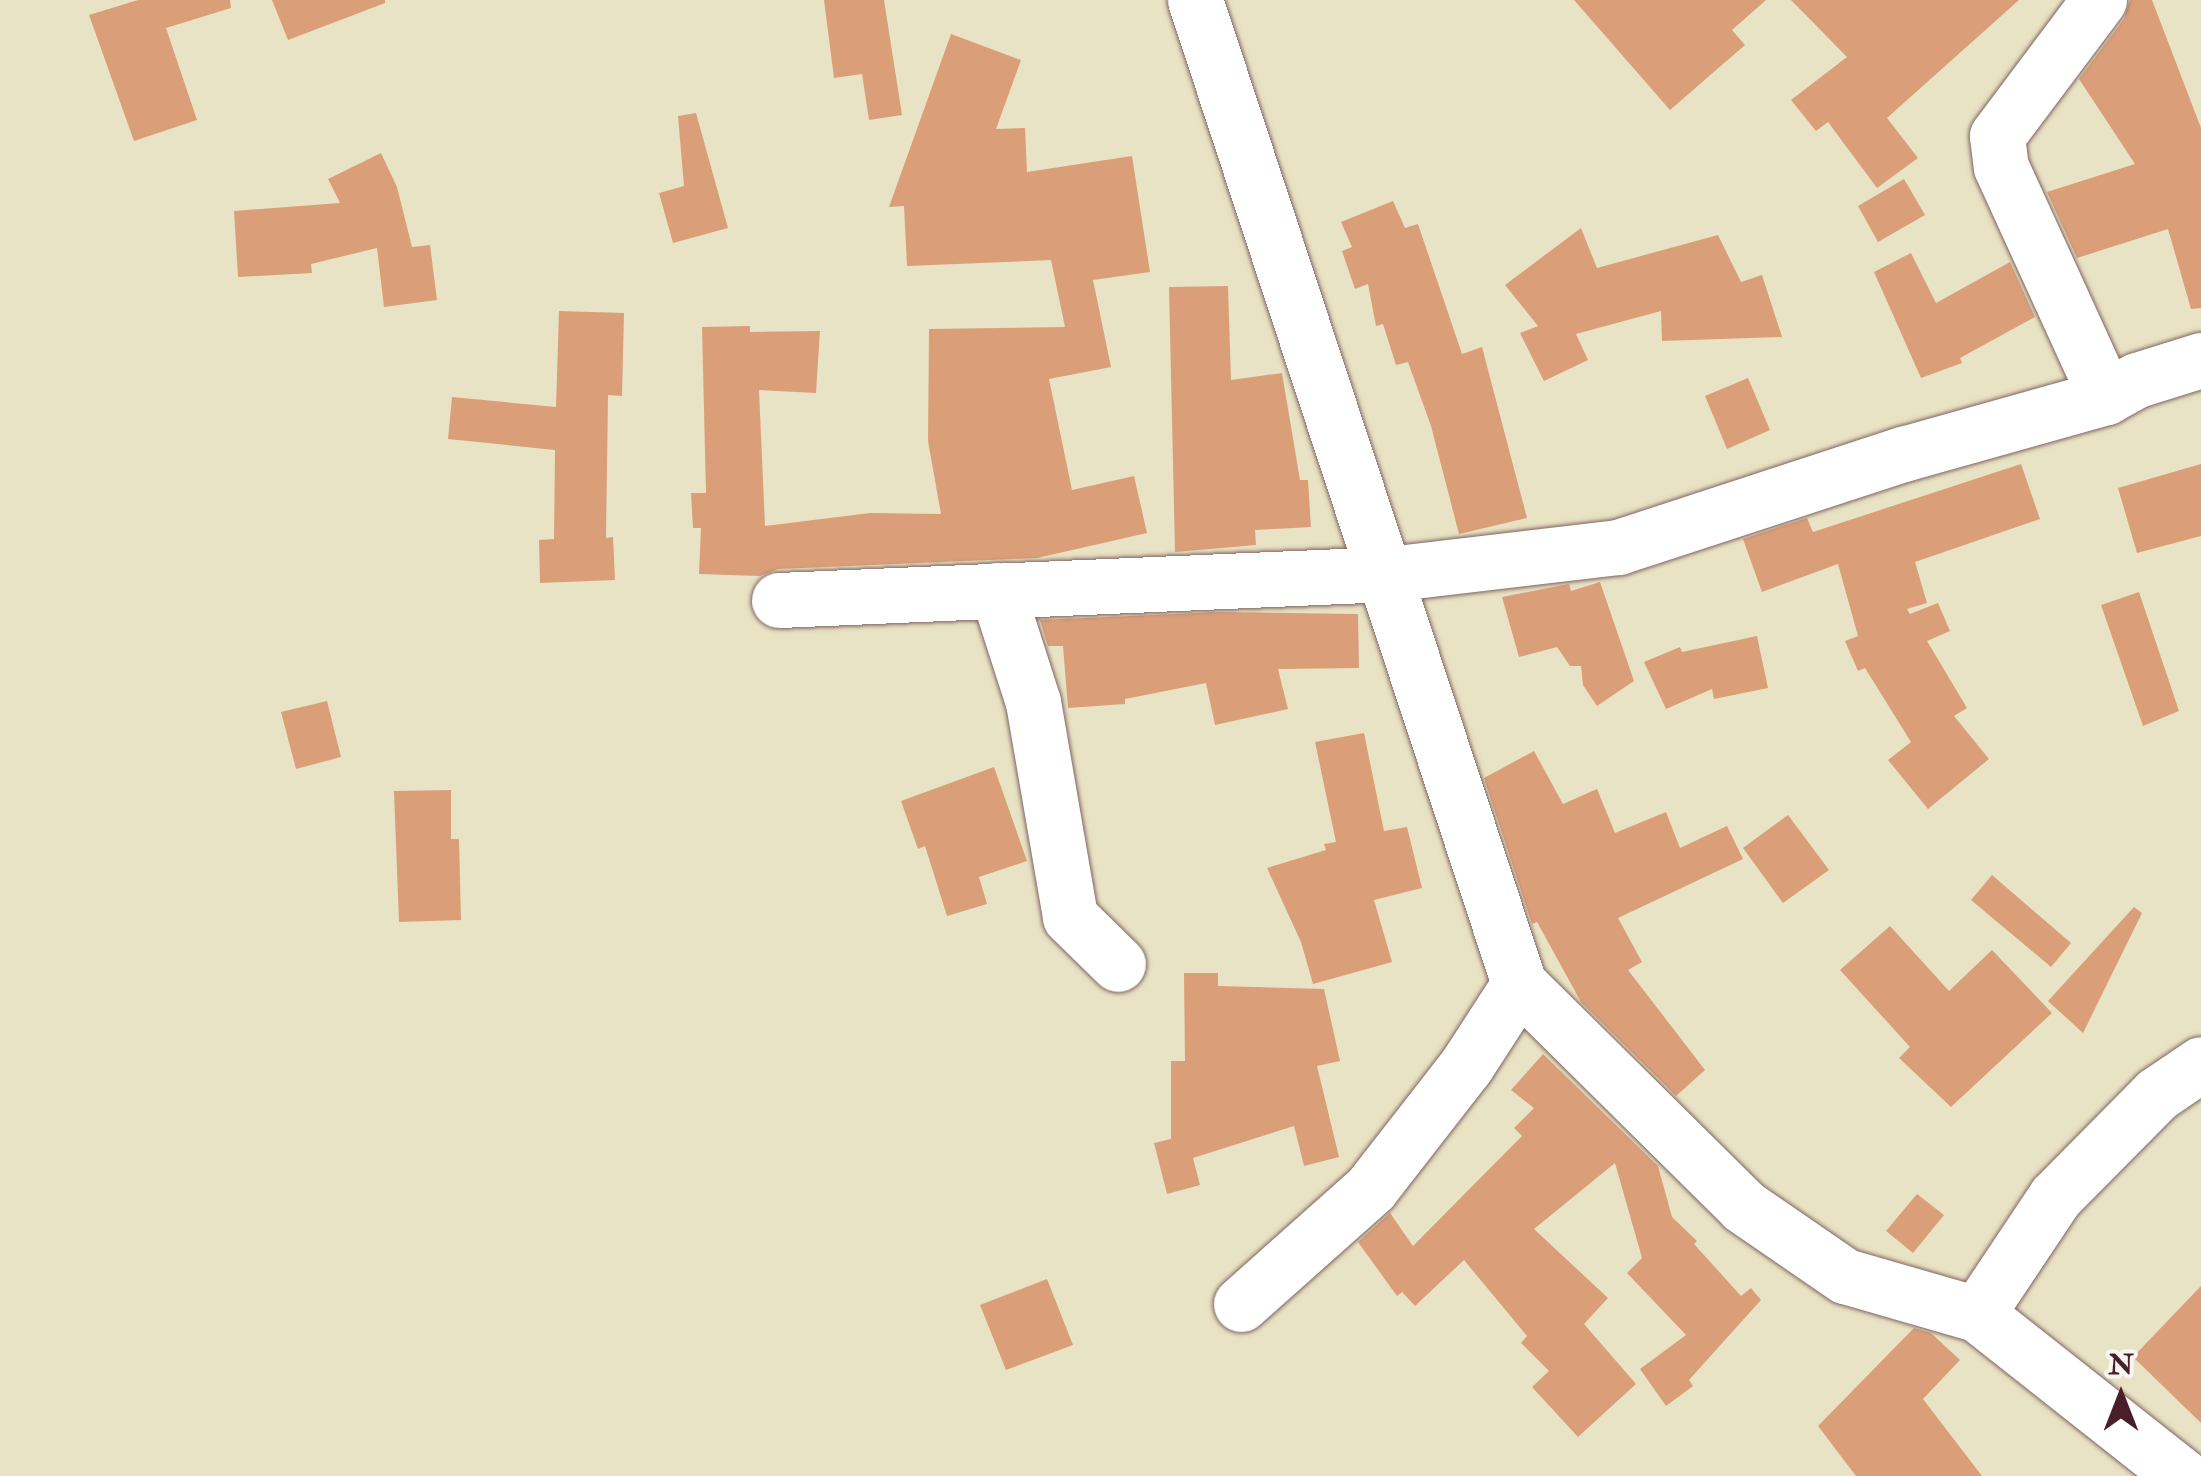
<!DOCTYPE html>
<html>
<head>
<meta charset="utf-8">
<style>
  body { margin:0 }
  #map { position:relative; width:2201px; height:1476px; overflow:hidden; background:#e8e3c4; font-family:"IM FELL Double Pica",serif }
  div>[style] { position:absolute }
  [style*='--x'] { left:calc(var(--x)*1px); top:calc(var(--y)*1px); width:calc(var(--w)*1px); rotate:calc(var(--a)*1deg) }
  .building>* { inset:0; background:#da9f79 }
  .roads { filter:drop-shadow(0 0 2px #816461) drop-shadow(0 0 2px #816461) }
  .minor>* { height:55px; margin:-27.5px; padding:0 27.5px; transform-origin:27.5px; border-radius:27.5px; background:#fff }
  span { translate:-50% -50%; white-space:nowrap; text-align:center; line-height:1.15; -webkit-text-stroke:8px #f6f6f2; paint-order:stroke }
  .north { position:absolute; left:2071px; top:1346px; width:100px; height:100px; -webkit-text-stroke:8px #f6f6f2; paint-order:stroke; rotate:0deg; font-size:28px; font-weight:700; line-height:40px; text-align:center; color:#4a1f2b }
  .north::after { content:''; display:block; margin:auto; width:35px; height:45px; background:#4a1f2b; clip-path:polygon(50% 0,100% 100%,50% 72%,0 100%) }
</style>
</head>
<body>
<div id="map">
  <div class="building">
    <div style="clip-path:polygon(138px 0,230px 0,231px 8px,166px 28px,197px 120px,134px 141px,89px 15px)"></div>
    <div style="clip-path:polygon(272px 0,385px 0,385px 3px,288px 40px)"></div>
    <div style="clip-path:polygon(824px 0,884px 0,902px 115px,869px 120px,862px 74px,834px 78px)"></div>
    <div style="clip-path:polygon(1574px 0,1766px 0,1732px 30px,1745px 45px,1670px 110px)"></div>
    <div style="clip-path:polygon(1791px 0,2019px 0,1887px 118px,1918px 158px,1877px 188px,1828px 122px,1816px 131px,1791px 100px,1847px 57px)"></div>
    <div style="clip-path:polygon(2130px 0,2152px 0,2201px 128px,2201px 308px,2191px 309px,2168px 229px,2077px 258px,2047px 192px,2135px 164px,2079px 79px,2124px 19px)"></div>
    <div style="clip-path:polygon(951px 34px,1021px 60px,996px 129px,1025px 128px,1027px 172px,1132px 156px,1150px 272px,1093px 280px,1111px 367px,1049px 379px,1072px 490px,1134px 476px,1147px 533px,1037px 558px,778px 569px,760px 576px,699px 574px,701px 528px,693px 528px,691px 493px,706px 493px,702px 327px,750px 326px,750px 332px,820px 331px,816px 393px,759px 390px,765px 526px,870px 513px,941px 514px,928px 441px,929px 329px,1065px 327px,1051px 260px,907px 266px,904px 206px,889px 207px)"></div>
    <div style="clip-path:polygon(696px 113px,728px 228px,673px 243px,659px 193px,684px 186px,678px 116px)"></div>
    <div style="clip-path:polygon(381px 153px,397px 187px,412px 247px,430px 245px,437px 300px,384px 307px,377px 248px,311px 264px,312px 273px,238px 277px,234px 211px,340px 203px,328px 179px)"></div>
    <div style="clip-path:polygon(1904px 179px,1925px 215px,1878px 242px,1858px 206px)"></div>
    <div style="clip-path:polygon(1393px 201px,1405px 228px,1418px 224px,1462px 354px,1482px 347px,1527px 518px,1459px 534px,1431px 426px,1408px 362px,1396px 365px,1383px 324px,1376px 326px,1368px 284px,1355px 289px,1342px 251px,1352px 247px,1341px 222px)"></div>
    <div style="clip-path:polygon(1581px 228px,1597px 268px,1718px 235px,1741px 282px,1762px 275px,1782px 337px,1662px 341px,1661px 311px,1576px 334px,1588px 360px,1544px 381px,1520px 333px,1538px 326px,1505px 285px)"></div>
    <div style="clip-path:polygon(1911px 253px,1936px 303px,2010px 262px,2035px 317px,1960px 358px,1962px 363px,1921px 378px,1874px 272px)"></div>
    <div style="clip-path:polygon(1228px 286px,1231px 380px,1282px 373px,1300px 480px,1308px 480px,1311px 527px,1255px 530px,1256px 545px,1175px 552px,1169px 287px)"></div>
    <div style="clip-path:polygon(559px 311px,624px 313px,622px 396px,608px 395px,606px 538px,613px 537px,615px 580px,540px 583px,539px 540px,554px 539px,555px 450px,448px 439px,452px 397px,556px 407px)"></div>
    <div style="clip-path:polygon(1748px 378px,1770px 430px,1727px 449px,1705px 396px)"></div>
    <div style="clip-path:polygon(2021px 464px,2040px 519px,1915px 562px,1927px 603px,1907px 609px,1910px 614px,1938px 603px,1950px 631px,1927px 641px,1967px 708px,1954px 716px,1989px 759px,1928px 809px,1888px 760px,1911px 742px,1865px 668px,1858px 671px,1845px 641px,1858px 636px,1838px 564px,1762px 592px,1743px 539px,1807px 518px,1813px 532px)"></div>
    <div style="clip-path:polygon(2201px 464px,2201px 536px,2137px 553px,2118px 488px)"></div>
    <div style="clip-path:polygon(1600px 582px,1634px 681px,1597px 706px,1583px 685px,1581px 666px,1570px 666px,1557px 647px,1519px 657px,1502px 597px,1569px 584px,1571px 591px)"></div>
    <div style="clip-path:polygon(2139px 592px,2179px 711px,2143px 726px,2101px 605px)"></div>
    <div style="clip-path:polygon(1220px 612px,1358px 614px,1359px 668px,1278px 669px,1288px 709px,1215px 725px,1206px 683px,1125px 699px,1125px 704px,1068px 708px,1063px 646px,1048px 646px,1040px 620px)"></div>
    <div style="clip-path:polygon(1757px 636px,1768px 688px,1714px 699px,1712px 689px,1666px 709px,1644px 662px,1680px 647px,1682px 652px)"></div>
    <div style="clip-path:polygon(327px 701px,341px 757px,296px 769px,281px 712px)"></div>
    <div style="clip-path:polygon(1364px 733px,1384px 831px,1407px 827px,1422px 888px,1374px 900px,1392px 962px,1313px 984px,1301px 942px,1267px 868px,1326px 850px,1324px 844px,1336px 842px,1315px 742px)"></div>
    <div style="clip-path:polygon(1534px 751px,1563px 804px,1597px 789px,1615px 833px,1666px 812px,1680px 848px,1727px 826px,1743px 859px,1618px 918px,1642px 962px,1628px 970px,1705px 1070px,1676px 1096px,1581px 1002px,1537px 922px,1532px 924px,1484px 778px)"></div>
    <div style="clip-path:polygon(994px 767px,1027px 861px,979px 877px,987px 904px,947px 916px,925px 846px,918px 849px,901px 801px)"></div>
    <div style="clip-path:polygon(451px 790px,451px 839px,459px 839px,461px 920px,399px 922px,394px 791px)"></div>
    <div style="clip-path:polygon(1788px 815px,1829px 870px,1783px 903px,1743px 848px)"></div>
    <div style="clip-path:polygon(1992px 875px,2071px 943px,2051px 967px,1971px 900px)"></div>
    <div style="clip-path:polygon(2134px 907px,2142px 913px,2083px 1033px,2048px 1001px)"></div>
    <div style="clip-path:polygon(1890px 926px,1949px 991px,1992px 950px,2052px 1013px,1951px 1107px,1899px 1058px,1910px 1047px,1840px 970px)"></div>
    <div style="clip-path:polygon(1184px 973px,1218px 973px,1218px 986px,1324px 989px,1340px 1061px,1317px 1066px,1339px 1157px,1304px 1166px,1294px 1126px,1193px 1158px,1200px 1185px,1167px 1194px,1154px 1143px,1171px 1139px,1171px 1061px,1185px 1061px)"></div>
    <div style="clip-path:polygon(1543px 1054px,1658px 1166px,1672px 1217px,1697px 1241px,1694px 1244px,1741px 1296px,1751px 1288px,1761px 1300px,1689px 1380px,1693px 1386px,1666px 1406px,1640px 1369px,1686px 1335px,1627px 1273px,1642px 1258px,1615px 1163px,1534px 1229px,1608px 1298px,1584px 1324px,1636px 1384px,1578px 1437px,1532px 1387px,1549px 1371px,1521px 1343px,1527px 1336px,1464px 1260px,1415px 1306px,1402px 1292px,1397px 1296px,1358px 1242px,1390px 1213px,1413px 1246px,1522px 1136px,1514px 1128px,1534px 1108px,1511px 1090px)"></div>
    <div style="clip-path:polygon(1917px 1194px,1944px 1215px,1913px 1253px,1886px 1231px)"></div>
    <div style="clip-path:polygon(1047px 1279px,1073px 1345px,1006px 1370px,980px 1305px)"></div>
    <div style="clip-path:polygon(2201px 1286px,2201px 1423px,2133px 1357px)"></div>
    <div style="clip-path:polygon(1914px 1328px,1931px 1333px,1960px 1360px,1923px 1399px,1982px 1476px,1856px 1476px,1818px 1426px)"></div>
  </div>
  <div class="roads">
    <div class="minor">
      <div style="--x:1195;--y:0;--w:1036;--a:71.77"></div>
      <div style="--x:1519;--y:984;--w:315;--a:44.7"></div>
      <div style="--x:1743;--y:1206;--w:124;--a:34.5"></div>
      <div style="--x:1845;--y:1276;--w:137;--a:16.1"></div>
      <div style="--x:1977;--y:1314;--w:261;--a:38.3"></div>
      <div style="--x:2099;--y:0;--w:170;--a:126.9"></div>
      <div style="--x:1997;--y:136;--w:31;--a:83"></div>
      <div style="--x:2001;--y:167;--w:253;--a:65.5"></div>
      <div style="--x:997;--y:590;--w:118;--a:72.2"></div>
      <div style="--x:1033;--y:702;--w:218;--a:80.2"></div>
      <div style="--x:1070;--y:917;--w:67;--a:44.4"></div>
      <div style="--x:779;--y:600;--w:610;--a:-2.44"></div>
      <div style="--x:1388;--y:574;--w:232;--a:-6.7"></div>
      <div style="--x:1618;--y:547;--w:300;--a:-18.1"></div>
      <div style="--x:1903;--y:454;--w:211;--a:-15.7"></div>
      <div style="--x:2106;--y:397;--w:35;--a:-29"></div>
      <div style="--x:2137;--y:380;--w:67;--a:-17.4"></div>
      <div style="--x:1241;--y:1304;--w:174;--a:-41.7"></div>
      <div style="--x:1371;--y:1188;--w:155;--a:-52.1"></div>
      <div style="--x:1466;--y:1066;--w:98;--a:-57.1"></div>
      <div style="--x:1977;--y:1314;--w:141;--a:-56.3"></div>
      <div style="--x:2055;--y:1197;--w:145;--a:-45.3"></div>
      <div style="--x:2157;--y:1094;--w:53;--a:-34.3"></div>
    </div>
  </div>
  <div class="north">N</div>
</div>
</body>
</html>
